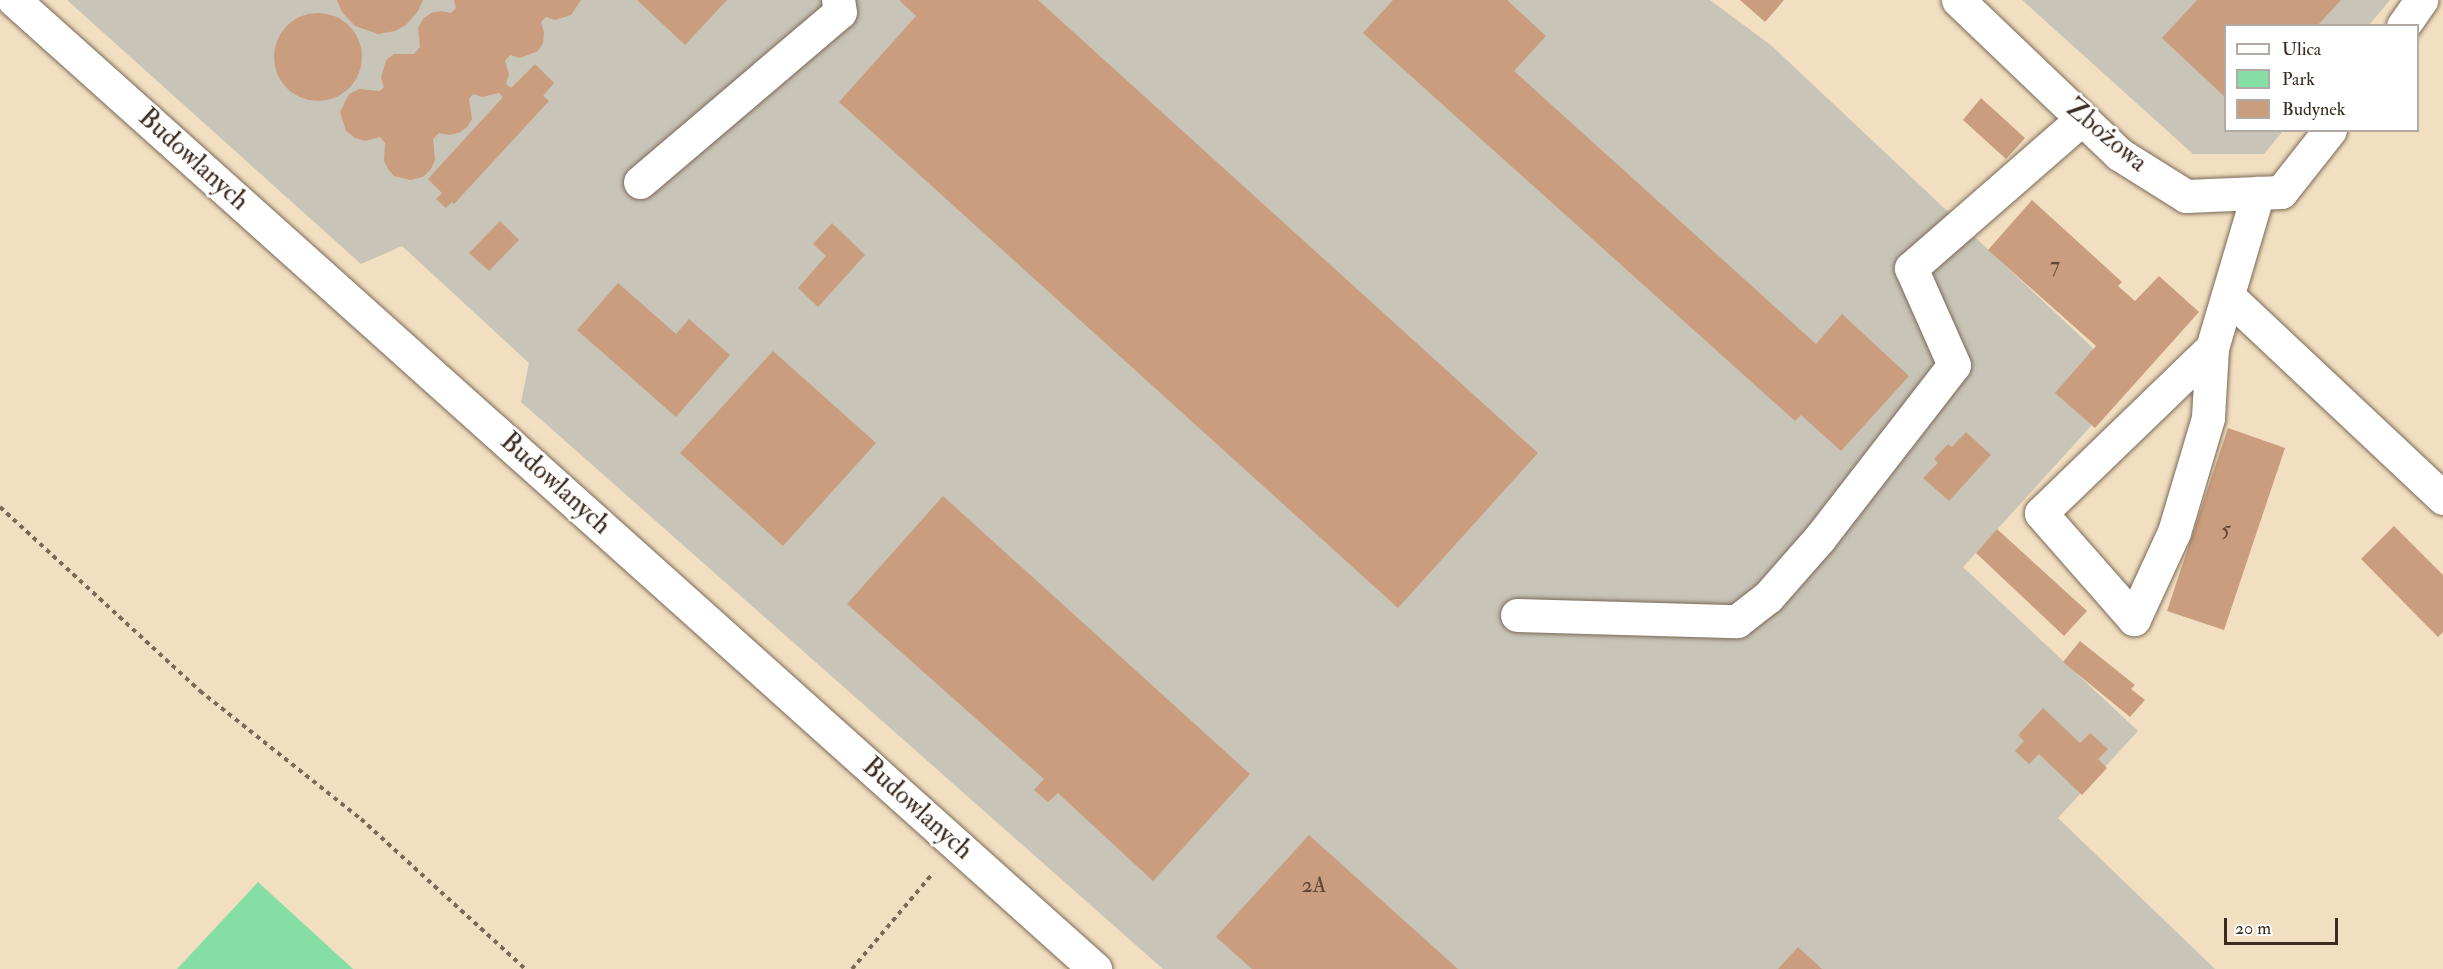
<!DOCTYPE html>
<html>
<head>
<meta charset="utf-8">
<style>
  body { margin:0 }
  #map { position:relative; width:2443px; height:969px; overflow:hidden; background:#f2dfc1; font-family:"IM FELL Double Pica",serif }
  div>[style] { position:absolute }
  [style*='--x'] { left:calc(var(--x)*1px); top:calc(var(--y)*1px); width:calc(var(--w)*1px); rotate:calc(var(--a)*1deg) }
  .industrial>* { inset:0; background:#c8c4b8 }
  .green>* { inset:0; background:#85dfa5 }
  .building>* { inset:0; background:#ca9d7e }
  .round { border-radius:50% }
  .path>* { height:4px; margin-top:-2px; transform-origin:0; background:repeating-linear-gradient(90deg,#7b6957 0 4.5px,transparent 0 9px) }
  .roads { filter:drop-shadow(0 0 2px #7b6957) drop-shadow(0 0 2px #7b6957) }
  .minor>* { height:33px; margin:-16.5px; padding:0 16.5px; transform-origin:16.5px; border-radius:16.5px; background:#fff }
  span { translate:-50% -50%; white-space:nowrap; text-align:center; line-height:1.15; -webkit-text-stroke:6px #fff; paint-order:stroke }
  .number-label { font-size:22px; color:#5f4736 }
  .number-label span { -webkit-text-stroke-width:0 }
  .street-label { font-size:26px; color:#3b2a1e }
  .legend { position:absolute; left:2224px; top:24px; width:195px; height:108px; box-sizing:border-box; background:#fff; border:2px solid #b1aaa5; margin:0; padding:8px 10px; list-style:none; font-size:18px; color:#3b2a1e }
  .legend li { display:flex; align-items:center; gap:12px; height:30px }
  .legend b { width:30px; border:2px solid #b1aaa5 }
  .scale { position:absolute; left:2224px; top:918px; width:114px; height:27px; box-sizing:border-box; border:3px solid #3b2a1e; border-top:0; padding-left:8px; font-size:18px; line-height:21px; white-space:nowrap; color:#3b2a1e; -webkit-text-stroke:4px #fff; paint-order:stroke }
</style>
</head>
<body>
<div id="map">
  <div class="industrial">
    <div style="clip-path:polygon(67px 0,1710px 0,1772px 46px,2130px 383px,1963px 567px,2138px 731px,2058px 818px,2215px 969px,1163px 969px,521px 402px,529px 363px,402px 246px,361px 264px)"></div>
    <div style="clip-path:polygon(2022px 0,2390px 0,2369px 25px,2226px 26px,2226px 130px,2283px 131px,2264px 154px,2193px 154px)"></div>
  </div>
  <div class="green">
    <div style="clip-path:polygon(258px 882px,353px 969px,177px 969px)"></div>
  </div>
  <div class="building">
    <div style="clip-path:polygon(337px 0,423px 0,418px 11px,406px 25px,395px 31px,378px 34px,355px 26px,342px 12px)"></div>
    <div style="clip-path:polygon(454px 0,581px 0,571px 15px,555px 20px,546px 17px,541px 22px,544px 32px,543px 43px,538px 51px,520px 58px,510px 55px,505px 61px,509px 74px,506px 84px,511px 88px,535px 64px,554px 83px,543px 96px,549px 101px,454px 204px,452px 202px,446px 208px,436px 199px,442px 193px,428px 179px,503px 97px,499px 93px,482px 97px,473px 94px,469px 99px,472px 119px,467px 127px,459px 133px,449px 135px,439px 133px,433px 139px,435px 160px,431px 169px,423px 177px,410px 180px,394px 176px,388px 169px,384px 161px,385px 143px,380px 137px,365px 141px,355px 138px,346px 131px,340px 112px,349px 94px,359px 89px,380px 91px,384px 87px,381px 78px,386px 60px,394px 54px,414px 54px,420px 47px,418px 28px,423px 19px,431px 13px,441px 11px,451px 13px,456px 8px)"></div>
    <div style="clip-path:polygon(637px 0,727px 0,685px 45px)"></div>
    <div style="clip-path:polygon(899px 0,1038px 0,1538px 453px,1398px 608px,839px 102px,916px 16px)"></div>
    <div style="clip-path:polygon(1393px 0,1507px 0,1546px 36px,1514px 71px,1816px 344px,1842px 314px,1909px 376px,1841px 451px,1801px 415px,1795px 421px,1363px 33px)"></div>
    <div style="clip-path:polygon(1740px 0,1784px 0,1765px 22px)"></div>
    <div style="clip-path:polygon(2197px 0,2341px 0,2317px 26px,2226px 26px,2226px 98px,2162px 38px)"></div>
    <div class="round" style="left:274px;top:13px;width:88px;height:88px"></div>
    <div style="clip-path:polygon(1981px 98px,2025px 138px,2006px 159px,1963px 120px)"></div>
    <div style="clip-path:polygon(2032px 200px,2122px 282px,2118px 286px,2135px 301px,2159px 276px,2199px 312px,2095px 428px,2055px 393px,2096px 346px,1988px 250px)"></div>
    <div style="clip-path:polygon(500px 221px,519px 240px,489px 271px,469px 253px)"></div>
    <div style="clip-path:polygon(832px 223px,865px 255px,818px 307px,798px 288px,826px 256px,813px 244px)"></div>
    <div style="clip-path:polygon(618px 283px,676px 334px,689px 319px,730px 355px,676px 417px,577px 330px)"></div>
    <div style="clip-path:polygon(773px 351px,876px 443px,783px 546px,680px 453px)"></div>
    <div style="clip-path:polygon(2228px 428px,2285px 448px,2224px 630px,2167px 611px)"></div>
    <div style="clip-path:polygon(1966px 432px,1991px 455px,1949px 501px,1923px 478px,1938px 463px,1934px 459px,1948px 444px,1952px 447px)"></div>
    <div style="clip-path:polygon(943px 496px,1250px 774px,1153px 881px,1058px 793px,1048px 802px,1034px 790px,1044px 779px,847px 604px)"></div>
    <div style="clip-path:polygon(2394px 526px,2443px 575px,2443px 632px,2438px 637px,2361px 559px)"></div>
    <div style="clip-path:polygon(1997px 529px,2087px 611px,2064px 636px,1976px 553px)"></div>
    <div style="clip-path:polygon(2080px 641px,2135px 685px,2131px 689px,2145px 700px,2130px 717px,2063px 662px)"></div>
    <div style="clip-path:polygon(2043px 708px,2080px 743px,2090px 733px,2108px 749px,2098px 759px,2107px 768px,2082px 795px,2039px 754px,2029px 764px,2015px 751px,2024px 741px,2018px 735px)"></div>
    <div style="clip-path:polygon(1309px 835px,1458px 969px,1252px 969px,1216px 937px)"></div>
    <div style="clip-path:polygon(1798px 947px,1822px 969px,1778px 969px)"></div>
  </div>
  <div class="path">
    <div style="--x:0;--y:507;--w:272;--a:42.6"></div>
    <div style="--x:200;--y:691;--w:206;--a:38.5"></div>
    <div style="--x:361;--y:819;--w:222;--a:42.4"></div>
    <div style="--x:852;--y:969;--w:126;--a:-49.8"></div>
  </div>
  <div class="roads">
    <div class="minor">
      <div style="--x:14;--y:0;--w:1452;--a:41.87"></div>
      <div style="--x:1958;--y:0;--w:223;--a:43.7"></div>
      <div style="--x:2119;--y:154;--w:79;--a:32.1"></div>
      <div style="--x:2186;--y:196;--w:95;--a:-2.4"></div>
      <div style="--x:2281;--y:192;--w:79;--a:-51.7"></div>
      <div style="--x:2403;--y:26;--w:32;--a:-55"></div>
      <div style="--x:640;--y:182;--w:262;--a:-40.4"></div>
      <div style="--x:840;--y:12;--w:12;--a:-99"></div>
      <div style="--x:2228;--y:296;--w:295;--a:43.2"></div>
      <div style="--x:2212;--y:348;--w:70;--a:93.3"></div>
      <div style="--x:2208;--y:418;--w:119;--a:106.6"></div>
      <div style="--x:2174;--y:532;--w:96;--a:114.7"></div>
      <div style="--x:2134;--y:619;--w:141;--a:-131.3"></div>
      <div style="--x:2041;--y:513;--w:238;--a:-44"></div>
      <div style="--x:2212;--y:348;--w:162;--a:-73.5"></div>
      <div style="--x:1517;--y:615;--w:220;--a:1.6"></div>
      <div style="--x:1737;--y:621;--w:39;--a:-38"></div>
      <div style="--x:1768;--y:597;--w:77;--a:-48.7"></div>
      <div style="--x:1819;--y:539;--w:220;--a:-52.2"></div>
      <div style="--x:1954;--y:365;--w:106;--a:-113.9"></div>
      <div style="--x:1911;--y:268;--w:227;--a:-41.1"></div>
    </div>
  </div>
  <div class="number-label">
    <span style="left:2055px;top:266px">7</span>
    <span style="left:2226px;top:530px">5</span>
    <span style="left:1314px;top:886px">2A</span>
  </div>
  <div class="street-label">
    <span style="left:2106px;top:136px;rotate:40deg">Zbożowa</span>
    <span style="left:193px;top:160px;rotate:42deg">Budowlanych</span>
    <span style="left:555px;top:484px;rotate:42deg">Budowlanych</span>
    <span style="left:917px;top:809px;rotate:42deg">Budowlanych</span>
  </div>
  <ul class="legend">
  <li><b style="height:8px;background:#fff"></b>Ulica</li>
  <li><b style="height:16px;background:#85dfa5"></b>Park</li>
  <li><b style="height:16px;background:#ca9d7e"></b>Budynek</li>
  </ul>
  <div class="scale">20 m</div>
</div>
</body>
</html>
